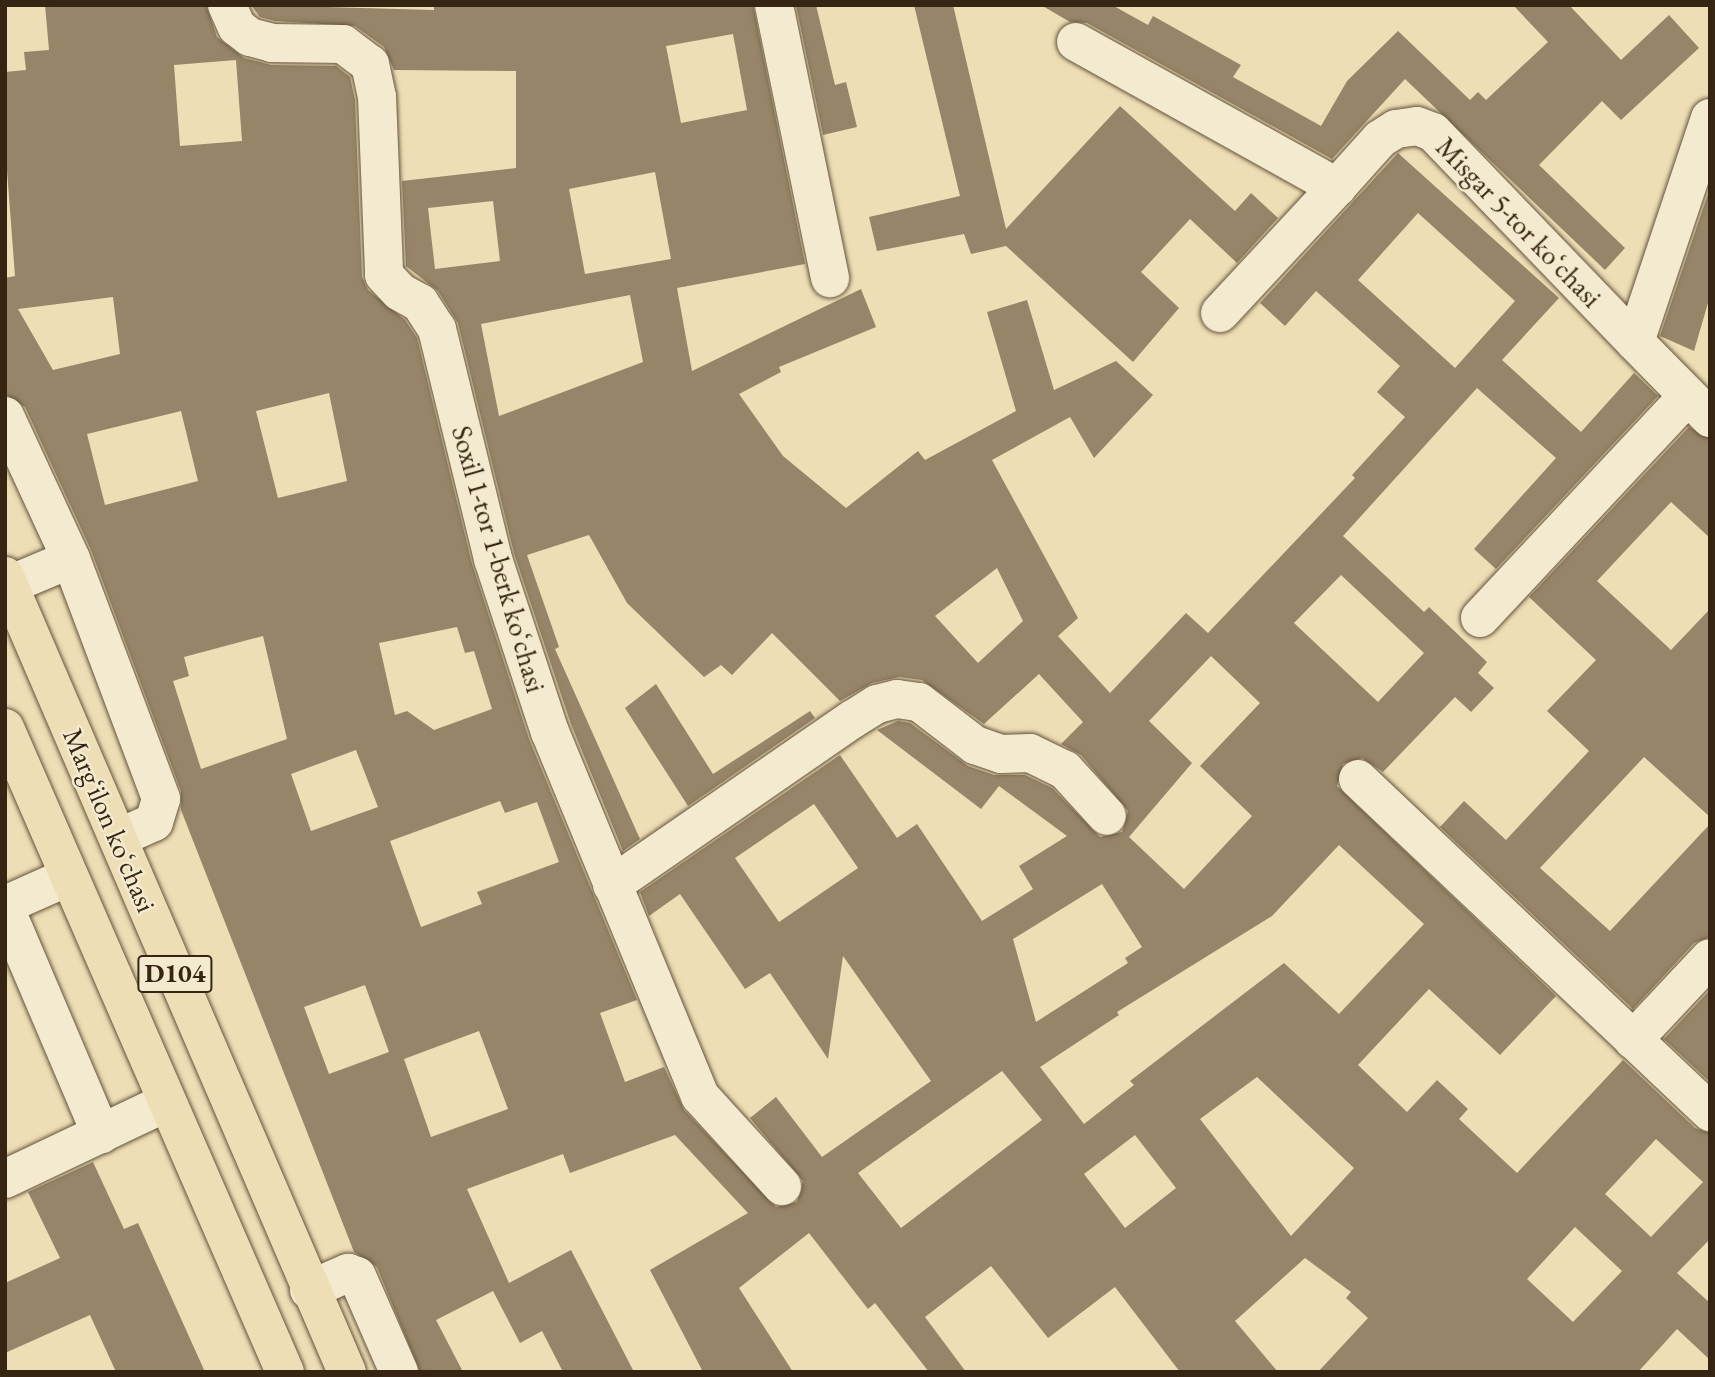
<!DOCTYPE html>
<html>
<head>
<meta charset="utf-8">
<style>
  body { margin:0 }
  #map { position:relative; width:1715px; height:1377px; overflow:hidden; background:#eddeb5; font-family:"EB Garamond",serif }
  div>[style] { position:absolute }
  [style*='--x'] { left:calc(var(--x)*1px); top:calc(var(--y)*1px); width:calc(var(--w)*1px); rotate:calc(var(--a)*1deg) }
  .building>* { inset:0; background:#968568 }
  .roads { filter:drop-shadow(0 0 2px #64533c) drop-shadow(0 0 2px #64533c) }
  .minor>* { height:38px; margin:-19px; padding:0 19px; transform-origin:19px; border-radius:19px; background:#f3eacf }
  .major>* { height:38px; margin:-19px; padding:0 19px; transform-origin:19px; border-radius:19px; background:#eddeb5 }
  span { translate:-50% -50%; white-space:nowrap; text-align:center; line-height:1.15; -webkit-text-stroke:5px #f3eacf; paint-order:stroke }
  .shield-label span { padding:2px 5px; background:#f3eacf; border:2px solid; border-radius:5px; -webkit-text-stroke-width:0 }
  .shield-label { font-size:26px; color:#372514; font-weight:700 }
  .street-label { font-size:28px; color:#372514 }
  .frame { position:absolute; inset:0; border:7px solid #372514; pointer-events:none }
</style>
</head>
<body>
<div id="map">
  <div class="building">
    <div style="clip-path:polygon(evenodd,45px 5px,206px 5px,217px 37px,244px 58px,271px 65px,336px 66px,350px 77px,355px 100px,362px 277px,368px 290px,405px 320px,417px 338px,472px 564px,529px 739px,637px 1000px,600px 1013px,625px 1082px,664px 1067px,684px 1110px,776px 1207px,797px 1202px,803px 1181px,750px 1118px,776px 1097px,822px 1157px,931px 1081px,843px 956px,828px 1059px,770px 973px,745px 989px,680px 894px,649px 916px,640px 892px,840px 755px,897px 838px,917px 824px,982px 921px,1033px 889px,1019px 866px,1067px 836px,999px 786px,981px 809px,877px 730px,898px 721px,910px 723px,968px 766px,994px 775px,1025px 775px,1052px 788px,1100px 837px,1122px 832px,1128px 811px,1081px 755px,1061px 744px,1083px 722px,1039px 674px,984px 724px,922px 680px,899px 677px,872px 683px,840px 701px,772px 633px,732px 675px,721px 665px,704px 677px,627px 603px,589px 535px,527px 555px,559px 647px,555px 649px,640px 839px,623px 851px,571px 724px,514px 553px,458px 323px,438px 291px,406px 266px,402px 181px,516px 168px,516px 71px,394px 70px,384px 47px,355px 26px,275px 21px,260px 17px,251px 5px,434px 10px,434px 5px,753px 5px,805px 264px,677px 288px,692px 371px,861px 289px,876px 327px,779px 367px,781px 372px,739px 394px,783px 456px,846px 508px,918px 451px,925px 460px,1016px 411px,987px 312px,1027px 300px,1054px 390px,1116px 361px,1153px 395px,1094px 458px,1070px 417px,992px 460px,1078px 618px,1058px 636px,1110px 693px,1186px 613px,1208px 633px,1355px 478px,1352px 475px,1405px 417px,1377px 392px,1400px 366px,1316px 291px,1285px 326px,1260px 303px,1398px 153px,1559px 298px,1502px 360px,1581px 432px,1634px 373px,1658px 396px,1496px 569px,1474px 549px,1556px 458px,1477px 388px,1343px 536px,1424px 612px,1429px 607px,1487px 662px,1478px 673px,1494px 688px,1471px 712px,1455px 697px,1383px 772px,1362px 758px,1343px 764px,1337px 786px,1556px 996px,1500px 1055px,1429px 989px,1358px 1065px,1407px 1112px,1437px 1080px,1468px 1109px,1459px 1119px,1517px 1173px,1623px 1060px,1695px 1128px,1710px 1133px,1710px 1239px,1677px 1273px,1710px 1303px,1710px 1360px,1677px 1329px,1638px 1372px,1318px 1372px,1368px 1318px,1346px 1298px,1351px 1292px,1305px 1258px,1235px 1321px,1278px 1372px,1180px 1372px,1115px 1287px,1048px 1338px,991px 1266px,925px 1317px,966px 1372px,929px 1372px,875px 1303px,868px 1309px,809px 1233px,739px 1288px,793px 1372px,703px 1372px,650px 1270px,748px 1213px,675px 1135px,570px 1173px,563px 1154px,467px 1189px,509px 1283px,571px 1250px,634px 1372px,563px 1372px,542px 1331px,520px 1343px,493px 1291px,436px 1320px,463px 1372px,420px 1372px,377px 1267px,354px 1252px,181px 810px,181px 791px,91px 550px,25px 407px,5px 394px,5px 278px,15px 276px,5px 144px,5px 72px,26px 70px,24px 52px,49px 50px,45px 5px,733px 34px,747px 110px,681px 123px,666px 46px,733px 34px,45px 5px,236px 60px,242px 141px,180px 146px,174px 65px,236px 60px,45px 5px,655px 172px,671px 259px,585px 274px,569px 189px,655px 172px,45px 5px,493px 201px,500px 261px,435px 269px,428px 208px,493px 201px,45px 5px,1418px 213px,1515px 301px,1455px 368px,1358px 280px,1418px 213px,45px 5px,630px 295px,643px 362px,499px 416px,481px 324px,630px 295px,45px 5px,113px 297px,120px 354px,53px 370px,18px 309px,113px 297px,45px 5px,329px 393px,347px 481px,278px 498px,256px 411px,329px 393px,45px 5px,181px 411px,198px 481px,105px 505px,87px 434px,181px 411px,45px 5px,997px 568px,1023px 621px,978px 663px,935px 616px,997px 568px,45px 5px,1341px 575px,1424px 653px,1378px 702px,1294px 623px,1341px 575px,45px 5px,457px 627px,465px 653px,474px 651px,492px 709px,434px 730px,407px 711px,395px 715px,379px 643px,457px 627px,45px 5px,263px 636px,287px 739px,201px 769px,173px 681px,189px 676px,184px 657px,263px 636px,45px 5px,1211px 656px,1260px 703px,1200px 766px,1252px 816px,1184px 889px,1129px 837px,1192px 763px,1149px 721px,1211px 656px,45px 5px,356px 750px,378px 807px,311px 831px,291px 774px,356px 750px,45px 5px,500px 801px,505px 813px,537px 802px,559px 862px,477px 892px,482px 904px,421px 927px,390px 841px,500px 801px,45px 5px,814px 804px,858px 868px,779px 922px,735px 858px,814px 804px,45px 5px,1339px 845px,1424px 924px,1339px 1014px,1284px 963px,1130px 1081px,1134px 1085px,1084px 1124px,1040px 1067px,1119px 1015px,1117px 1012px,1272px 916px,1339px 845px,45px 5px,1102px 884px,1142px 947px,1125px 958px,1128px 963px,1036px 1022px,1013px 939px,1102px 884px,45px 5px,365px 985px,389px 1052px,329px 1074px,304px 1007px,365px 985px,45px 5px,479px 1031px,508px 1109px,431px 1137px,404px 1059px,479px 1031px,45px 5px,1002px 1071px,1042px 1120px,901px 1228px,858px 1173px,1002px 1071px,45px 5px,1257px 1077px,1354px 1168px,1291px 1236px,1200px 1119px,1257px 1077px,45px 5px,1135px 1135px,1176px 1188px,1125px 1228px,1084px 1174px,1135px 1135px,45px 5px,1656px 1139px,1703px 1182px,1651px 1237px,1605px 1194px,1656px 1139px,45px 5px,1575px 1227px,1622px 1271px,1573px 1322px,1527px 1279px,1575px 1227px)"></div>
    <div style="clip-path:polygon(796px 5px,816px 5px,835px 85px,846px 82px,857px 127px,823px 135px)"></div>
    <div style="clip-path:polygon(914px 5px,953px 5px,1006px 229px,1120px 106px,1235px 211px,1251px 193px,1278px 218px,1237px 263px,1190px 219px,1141px 272px,1179px 308px,1133px 362px,1006px 246px,971px 254px,964px 234px,877px 251px,869px 217px,960px 196px)"></div>
    <div style="clip-path:polygon(1041px 5px,1112px 5px,1148px 25px,1153px 16px,1241px 65px,1233px 77px,1321px 126px,1347px 81px,1398px 31px,1470px 100px,1478px 92px,1486px 100px,1548px 42px,1513px 5px,1569px 5px,1621px 60px,1669px 15px,1699px 48px,1621px 120px,1602px 101px,1539px 165px,1625px 248px,1605px 270px,1405px 79px,1332px 159px,1087px 23px,1070px 22px)"></div>
    <div style="clip-path:polygon(1710px 188px,1710px 296px,1694px 351px,1660px 336px)"></div>
    <div style="clip-path:polygon(1689px 427px,1710px 439px,1710px 538px,1671px 502px,1597px 581px,1671px 650px,1710px 609px,1710px 817px,1644px 757px,1540px 868px,1610px 931px,1710px 824px,1710px 937px,1694px 943px,1633px 1009px,1440px 827px,1464px 801px,1506px 840px,1589px 751px,1547px 711px,1596px 660px,1529px 597px)"></div>
    <div style="clip-path:polygon(656px 684px,713px 774px,810px 711px,815px 718px,688px 806px,625px 708px)"></div>
    <div style="clip-path:polygon(1710px 990px,1710px 1082px,1664px 1039px)"></div>
    <div style="clip-path:polygon(93px 1162px,124px 1229px,138px 1223px,205px 1372px,116px 1372px,90px 1315px,5px 1353px,5px 1283px,60px 1258px,28px 1192px)"></div>
  </div>
  <div class="roads">
    <div class="minor">
      <div style="--x:227;--y:5;--w:24;--a:66"></div>
      <div style="--x:237;--y:27;--w:16;--a:38"></div>
      <div style="--x:250;--y:37;--w:23;--a:15"></div>
      <div style="--x:272;--y:43;--w:71;--a:0.8"></div>
      <div style="--x:343;--y:44;--w:34;--a:37"></div>
      <div style="--x:370;--y:64;--w:34;--a:78"></div>
      <div style="--x:377;--y:97;--w:178;--a:87.7"></div>
      <div style="--x:384;--y:275;--w:23;--a:47"></div>
      <div style="--x:400;--y:292;--w:23;--a:29"></div>
      <div style="--x:420;--y:303;--w:31;--a:57"></div>
      <div style="--x:437;--y:329;--w:237;--a:76.3"></div>
      <div style="--x:493;--y:559;--w:182;--a:71.8"></div>
      <div style="--x:550;--y:732;--w:394;--a:67.6"></div>
      <div style="--x:700;--y:1096;--w:122;--a:47.7"></div>
      <div style="--x:774;--y:5;--w:279;--a:78.4"></div>
      <div style="--x:1076;--y:42;--w:299;--a:29.1"></div>
      <div style="--x:1337;--y:187;--w:64;--a:-48.1"></div>
      <div style="--x:1380;--y:139;--w:19;--a:-32"></div>
      <div style="--x:1396;--y:129;--w:21;--a:-8"></div>
      <div style="--x:1417;--y:126;--w:17;--a:21"></div>
      <div style="--x:1433;--y:132;--w:291;--a:46.1"></div>
      <div style="--x:1710;--y:118;--w:236;--a:108.5"></div>
      <div style="--x:1635;--y:342;--w:107;--a:45.4"></div>
      <div style="--x:1220;--y:313;--w:172;--a:-47.1"></div>
      <div style="--x:5;--y:416;--w:157;--a:65.2"></div>
      <div style="--x:9;--y:585;--w:67;--a:-22.8"></div>
      <div style="--x:71;--y:559;--w:256;--a:69.4"></div>
      <div style="--x:161;--y:799;--w:24;--a:107"></div>
      <div style="--x:154;--y:822;--w:39;--a:156"></div>
      <div style="--x:1480;--y:618;--w:303;--a:-46.9"></div>
      <div style="--x:1358;--y:779;--w:485;--a:43.4"></div>
      <div style="--x:612;--y:885;--w:293;--a:-34.6"></div>
      <div style="--x:853;--y:719;--w:28;--a:-32"></div>
      <div style="--x:877;--y:704;--w:21;--a:-14"></div>
      <div style="--x:897;--y:699;--w:22;--a:8"></div>
      <div style="--x:919;--y:702;--w:71;--a:37.5"></div>
      <div style="--x:975;--y:745;--w:28;--a:19"></div>
      <div style="--x:1001;--y:754;--w:29;--a:-2"></div>
      <div style="--x:1030;--y:753;--w:39;--a:26"></div>
      <div style="--x:1065;--y:770;--w:62;--a:47.6"></div>
      <div style="--x:5;--y:905;--w:69;--a:-24"></div>
      <div style="--x:5;--y:908;--w:246;--a:67"></div>
      <div style="--x:1633;--y:1040;--w:112;--a:-46.8"></div>
      <div style="--x:5;--y:1179;--w:179;--a:-25.4"></div>
      <div style="--x:309;--y:1290;--w:43;--a:-23.6"></div>
      <div style="--x:348;--y:1273;--w:9;--a:18"></div>
      <div style="--x:357;--y:1276;--w:105;--a:66.4"></div>
    </div>
    <div class="major">
      <div style="--x:5;--y:576;--w:866;--a:66.75"></div>
      <div style="--x:5;--y:728;--w:702;--a:66.5"></div>
    </div>
  </div>
  <div class="shield-label">
    <span style="left:175px;top:974px">D104</span>
  </div>
  <div class="street-label">
    <span style="left:1519px;top:222px;rotate:46deg">Misgar 5-tor koʻchasi</span>
    <span style="left:499px;top:559px;rotate:74deg">Soxil 1-tor 1-berk koʻchasi</span>
    <span style="left:110px;top:820px;rotate:67deg">Margʻilon koʻchasi</span>
  </div>
  <div class="frame"></div>
</div>
</body>
</html>
